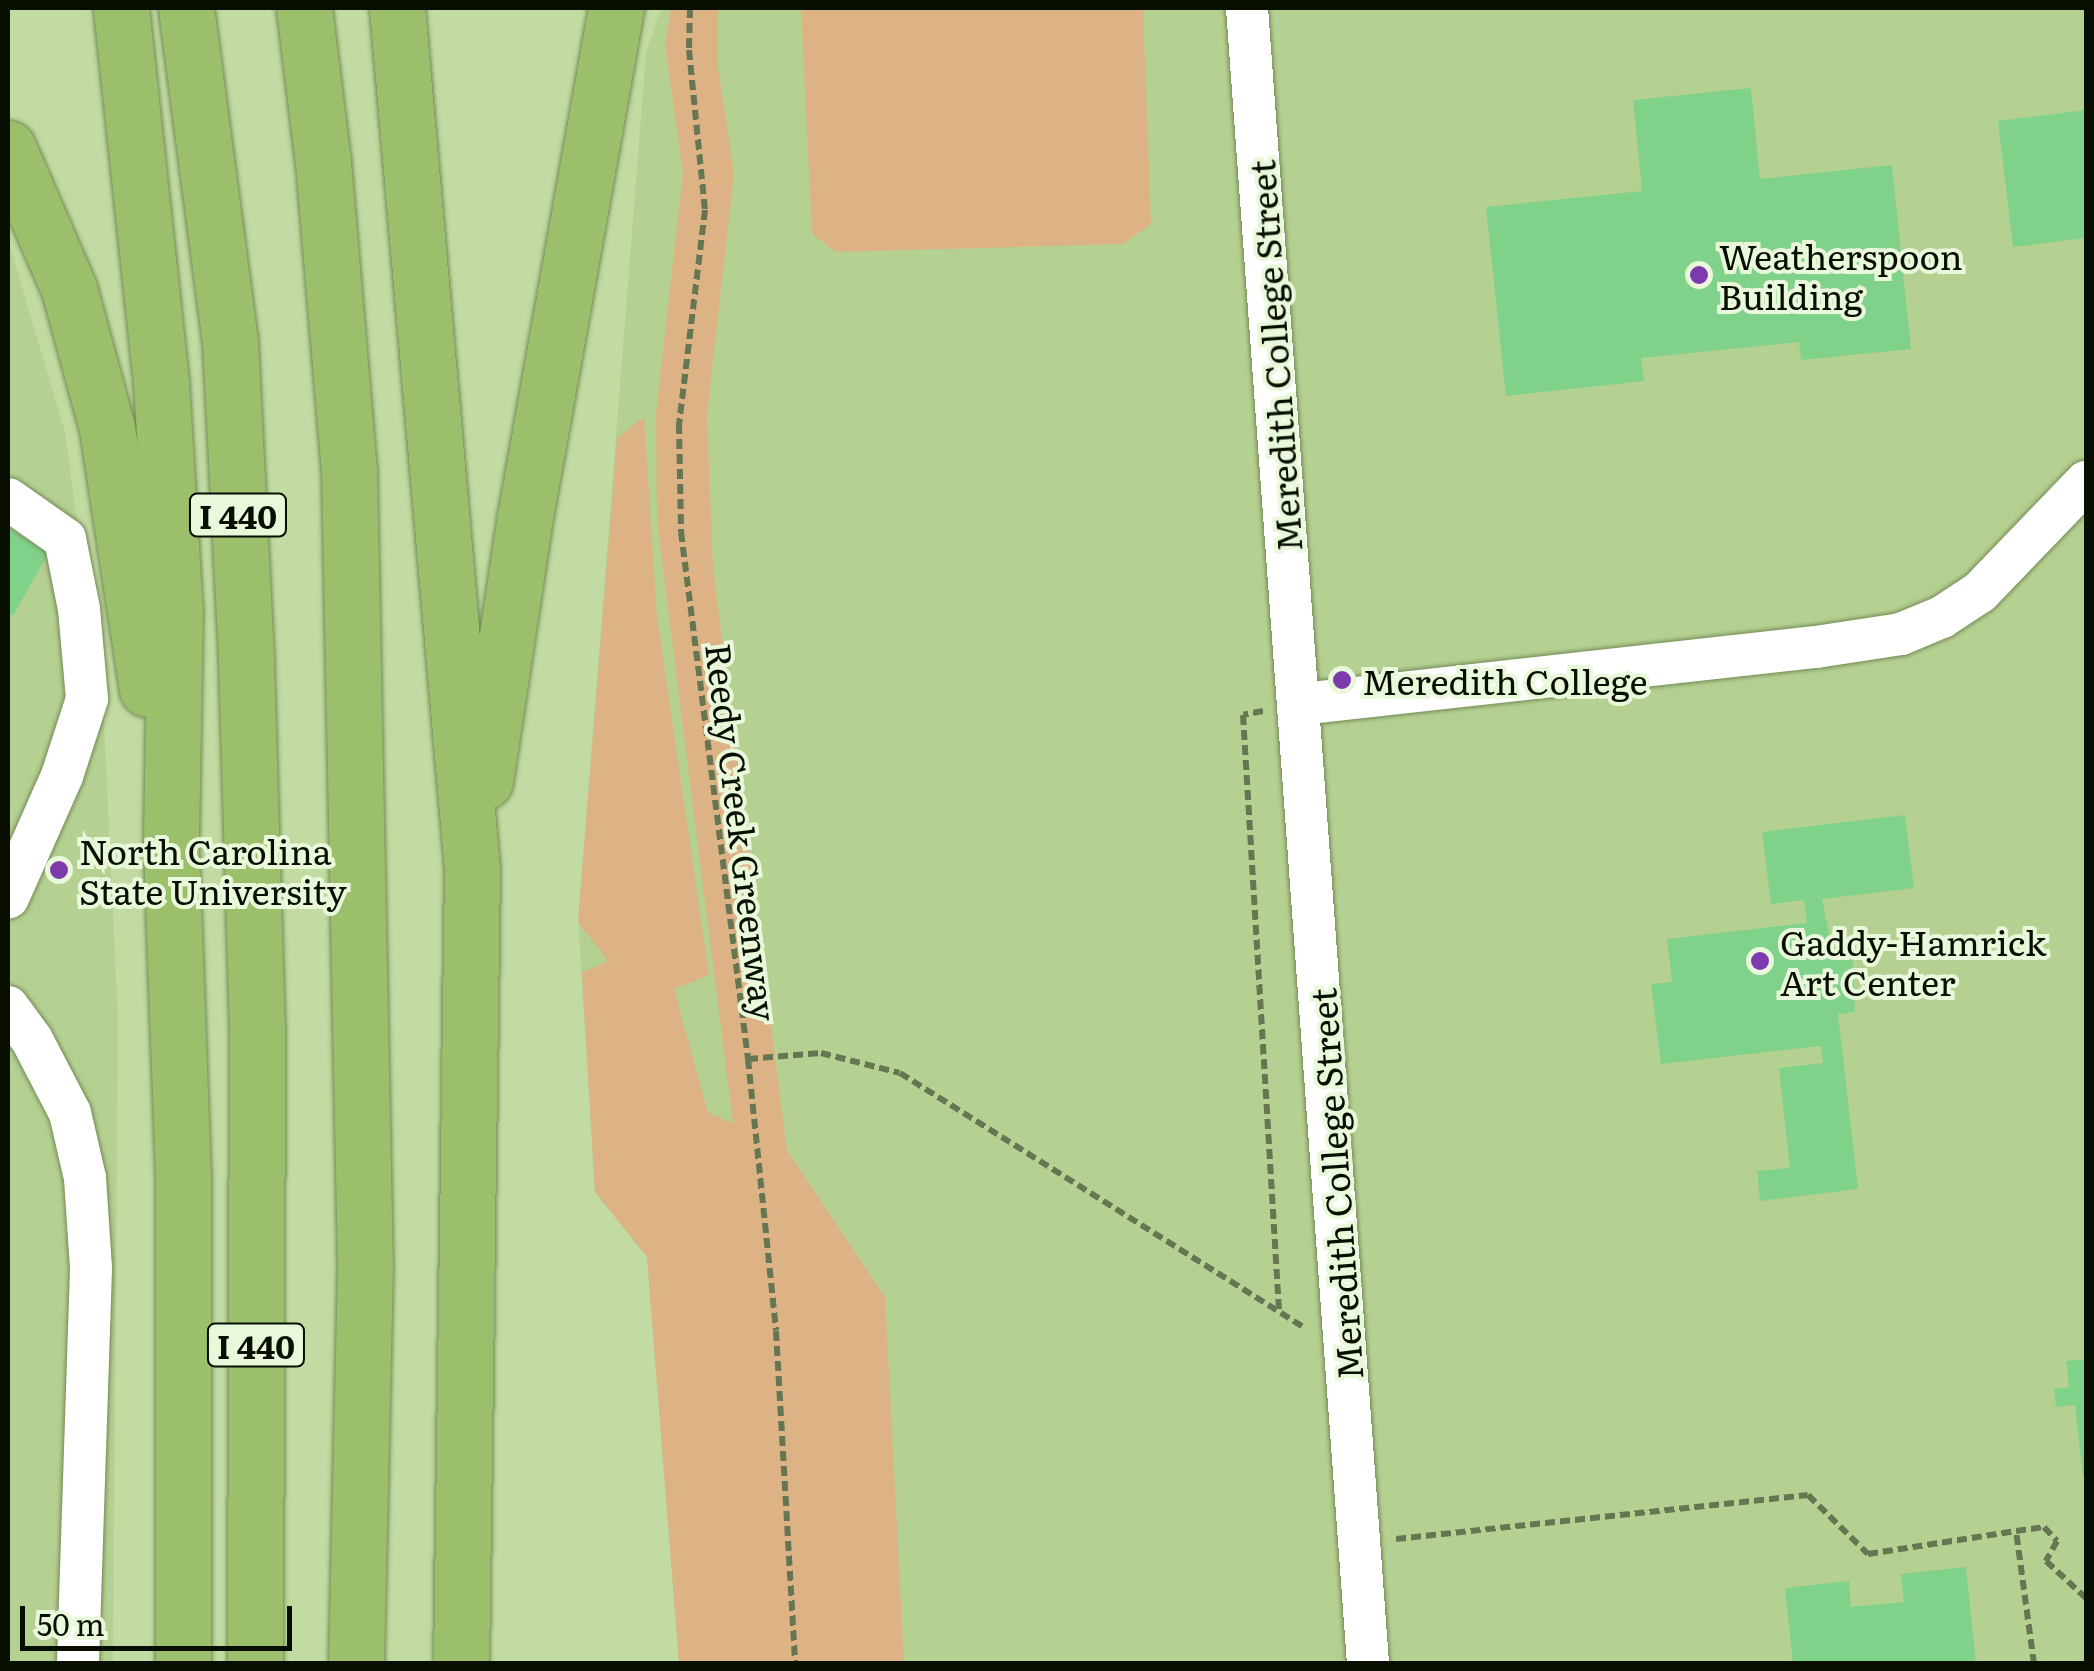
<!DOCTYPE html>
<html>
<head>
<meta charset="utf-8">
<style>
  body { margin:0 }
  #map { position:relative; width:2094px; height:1671px; overflow:hidden; background:#c2dba2; font-family:Literata,serif }
  div>[style] { position:absolute }
  [style*='--x'] { left:calc(var(--x)*1px); top:calc(var(--y)*1px); width:calc(var(--w)*1px); rotate:calc(var(--a)*1deg) }
  .built>* { inset:0; background:#b5d192 }
  .green>* { inset:0; background:#ddb284 }
  .building>* { inset:0; background:#80d18a }
  .path>* { height:6px; margin-top:-3px; transform-origin:0; background:repeating-linear-gradient(90deg,#667652 0 10px,transparent 0 15px) }
  .roads { filter:drop-shadow(0 0 2px #748a55) drop-shadow(0 0 2px #748a55) }
  .minor>* { height:42px; margin:-21px; padding:0 21px; transform-origin:21px; border-radius:21px; background:#fff }
  .highway>* { height:55px; margin:-27.5px; padding:0 27.5px; transform-origin:27.5px; border-radius:27.5px; background:#9cbf6b }
  .dots>* { width:28px; height:28px; translate:-50% -50%; box-sizing:border-box; border:5px solid #e9f7da; border-radius:50% }
  span { translate:-50% -50%; white-space:nowrap; text-align:center; line-height:1.15; -webkit-text-stroke:8px #e9f7da; paint-order:stroke }
  .shield-label span { padding:2px 8px; background:#e9f7da; border:2px solid; border-radius:8px; -webkit-text-stroke-width:0 }
  .shield-label { font-size:32px; color:#080f00; font-weight:700 }
  .poi-label { font-size:35px; color:#080f00 }
  .left { translate:0 -50%; text-align:left }
  .street-label { font-size:35px; color:#080f00 }
  .frame { position:absolute; inset:0; border:10px solid #080f00; pointer-events:none }
  .scale { position:absolute; left:20px; top:1606px; width:272px; height:45px; box-sizing:border-box; border:5px solid #080f00; border-top:0; padding-left:12px; font-size:30px; line-height:35px; white-space:nowrap; color:#080f00; -webkit-text-stroke:8px #e9f7da; paint-order:stroke }
</style>
</head>
<body>
<div id="map">
  <div class="built">
    <div style="clip-path:polygon(661px 8px,2086px 8px,2086px 1663px,679px 1663px,647px 1257px,595px 1192px,578px 921px,646px 53px)"></div>
    <div style="clip-path:polygon(8px 240px,65px 432px,104px 722px,118px 1017px,113px 1663px,8px 1663px)"></div>
  </div>
  <div class="green">
    <div style="clip-path:polygon(671px 8px,718px 8px,718px 68px,734px 173px,707px 415px,713px 567px,787px 1150px,885px 1297px,904px 1663px,679px 1663px,647px 1257px,595px 1192px,582px 973px,608px 961px,578px 922px,617px 438px,644px 417px,657px 616px,709px 975px,674px 989px,708px 1113px,733px 1123px,657px 521px,656px 413px,683px 173px,665px 44px)"></div>
    <div style="clip-path:polygon(801px 8px,1143px 8px,1151px 224px,1123px 244px,836px 252px,812px 234px)"></div>
  </div>
  <div class="building">
    <div style="clip-path:polygon(1751px 88px,1760px 179px,1892px 165px,1911px 349px,1801px 360px,1799px 342px,1641px 358px,1644px 381px,1506px 396px,1486px 207px,1642px 191px,1633px 100px)"></div>
    <div style="clip-path:polygon(2086px 110px,2086px 238px,2013px 247px,1998px 121px)"></div>
    <div style="clip-path:polygon(8px 528px,49px 552px,13px 616px,8px 613px)"></div>
    <div style="clip-path:polygon(1905px 815px,1914px 888px,1822px 899px,1832px 948px,1852px 945px,1855px 1012px,1838px 1014px,1858px 1189px,1760px 1201px,1757px 1171px,1790px 1168px,1779px 1068px,1823px 1063px,1821px 1046px,1661px 1064px,1651px 984px,1672px 982px,1667px 939px,1807px 923px,1804px 900px,1771px 904px,1762px 832px)"></div>
    <div style="clip-path:polygon(2086px 1359px,2086px 1476px,2083px 1476px,2075px 1405px,2056px 1407px,2054px 1389px,2069px 1387px,2066px 1361px)"></div>
    <div style="clip-path:polygon(1966px 1567px,1976px 1664px,1793px 1664px,1785px 1588px,1849px 1581px,1851px 1607px,1904px 1602px,1901px 1574px)"></div>
  </div>
  <div class="path">
    <div style="--x:690;--y:8;--w:42;--a:91.4"></div>
    <div style="--x:689;--y:50;--w:161;--a:84.3"></div>
    <div style="--x:705;--y:210;--w:216;--a:96.9"></div>
    <div style="--x:679;--y:424;--w:108;--a:88.9"></div>
    <div style="--x:681;--y:532;--w:531;--a:82.75"></div>
    <div style="--x:748;--y:1059;--w:273;--a:84.1"></div>
    <div style="--x:776;--y:1331;--w:334;--a:86.7"></div>
    <div style="--x:1263;--y:711;--w:20;--a:169"></div>
    <div style="--x:1243;--y:715;--w:597;--a:86.54"></div>
    <div style="--x:748;--y:1059;--w:73;--a:-4.7"></div>
    <div style="--x:821;--y:1053;--w:81;--a:14.2"></div>
    <div style="--x:900;--y:1073;--w:477;--a:32.2"></div>
    <div style="--x:1396;--y:1539;--w:414;--a:-6.1"></div>
    <div style="--x:1808;--y:1495;--w:84;--a:44.5"></div>
    <div style="--x:1868;--y:1554;--w:150;--a:-8.8"></div>
    <div style="--x:2034;--y:1664;--w:134;--a:-97.7"></div>
    <div style="--x:2016;--y:1531;--w:28;--a:-8"></div>
    <div style="--x:2044;--y:1527;--w:19;--a:47"></div>
    <div style="--x:2057;--y:1541;--w:23;--a:119"></div>
    <div style="--x:2046;--y:1561;--w:54;--a:42.8"></div>
  </div>
  <div class="roads">
    <div class="minor">
      <div style="--x:1247;--y:8;--w:1660;--a:85.82"></div>
      <div style="--x:8;--y:499;--w:70;--a:35.1"></div>
      <div style="--x:65;--y:539;--w:71;--a:78.7"></div>
      <div style="--x:79;--y:609;--w:90;--a:84.9"></div>
      <div style="--x:87;--y:699;--w:81;--a:108"></div>
      <div style="--x:62;--y:776;--w:133;--a:113.9"></div>
      <div style="--x:1301;--y:704;--w:518;--a:-6.32"></div>
      <div style="--x:1816;--y:647;--w:86;--a:-8.7"></div>
      <div style="--x:1901;--y:634;--w:44;--a:-22.5"></div>
      <div style="--x:1942;--y:617;--w:45;--a:-33.3"></div>
      <div style="--x:1980;--y:592;--w:153;--a:-46.1"></div>
      <div style="--x:8;--y:1007;--w:41;--a:54"></div>
      <div style="--x:32;--y:1040;--w:82;--a:62.5"></div>
      <div style="--x:70;--y:1113;--w:67;--a:77"></div>
      <div style="--x:85;--y:1178;--w:91;--a:86.2"></div>
      <div style="--x:91;--y:1269;--w:395;--a:91.9"></div>
    </div>
    <div class="highway">
      <div style="--x:121;--y:8;--w:377;--a:83.9"></div>
      <div style="--x:161;--y:383;--w:226;--a:86.5"></div>
      <div style="--x:175;--y:609;--w:240;--a:91"></div>
      <div style="--x:171;--y:849;--w:335;--a:87.9"></div>
      <div style="--x:183;--y:1184;--w:480;--a:90"></div>
      <div style="--x:186;--y:8;--w:336;--a:82.5"></div>
      <div style="--x:230;--y:341;--w:320;--a:87.1"></div>
      <div style="--x:246;--y:661;--w:365;--a:88.3"></div>
      <div style="--x:257;--y:1026;--w:638;--a:90.18"></div>
      <div style="--x:304;--y:8;--w:155;--a:83"></div>
      <div style="--x:323;--y:162;--w:310;--a:85.2"></div>
      <div style="--x:349;--y:471;--w:795;--a:88.85"></div>
      <div style="--x:365;--y:1266;--w:398;--a:91.3"></div>
      <div style="--x:397;--y:8;--w:863;--a:85.02"></div>
      <div style="--x:472;--y:868;--w:796;--a:90.79"></div>
      <div style="--x:8;--y:148;--w:154;--a:66.6"></div>
      <div style="--x:69;--y:289;--w:144;--a:74.7"></div>
      <div style="--x:107;--y:428;--w:264;--a:81.3"></div>
      <div style="--x:485;--y:781;--w:267;--a:-81.4"></div>
      <div style="--x:525;--y:517;--w:517;--a:-79.86"></div>
    </div>
  </div>
  <div class="dots">
    <div style="left:1699px;top:275px;background:#7d3aaf"></div>
    <div style="left:1342px;top:680px;background:#7d3aaf"></div>
    <div style="left:59px;top:870px;background:#7d3aaf"></div>
    <div style="left:1760px;top:961px;background:#7d3aaf"></div>
  </div>
  <div class="shield-label">
    <span style="left:238px;top:515px">I 440</span>
    <span style="left:256px;top:1345px">I 440</span>
  </div>
  <div class="poi-label">
    <span class="left" style="left:1719px;top:275px">Weatherspoon<br>Building</span>
    <span class="left" style="left:1362px;top:680px">Meredith College</span>
    <span class="left" style="left:79px;top:870px">North Carolina<br>State University</span>
    <span class="left" style="left:1780px;top:961px">Gaddy-Hamrick<br>Art Center</span>
  </div>
  <div class="street-label">
    <span style="left:1274px;top:356px;rotate:-94deg">Meredith College Street</span>
    <span style="left:743px;top:832px;rotate:83deg">Reedy Creek Greenway</span>
    <span style="left:1335px;top:1184px;rotate:-94deg">Meredith College Street</span>
  </div>
  <div class="frame"></div>
  <div class="scale">50 m</div>
</div>
</body>
</html>
